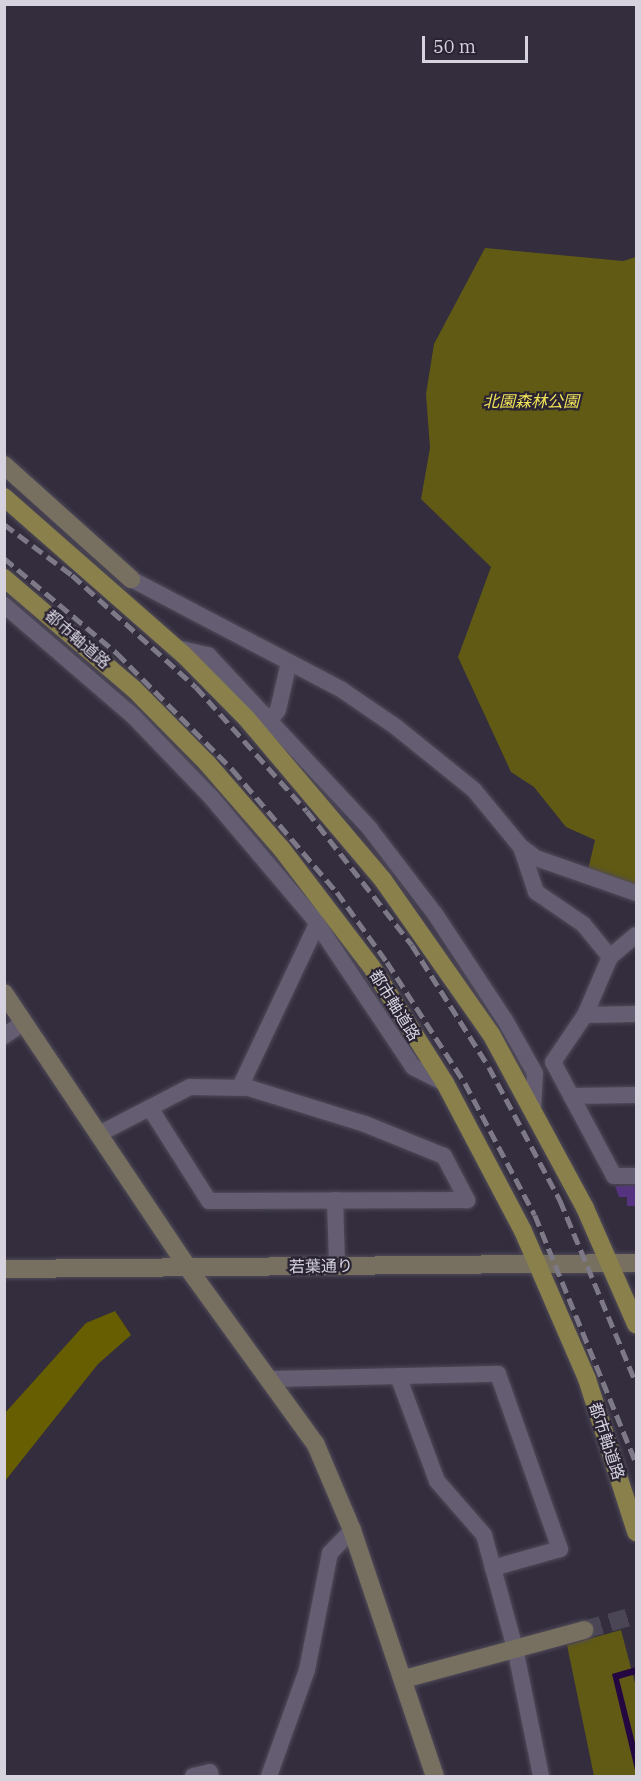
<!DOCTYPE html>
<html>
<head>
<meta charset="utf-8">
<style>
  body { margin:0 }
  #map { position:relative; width:641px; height:1781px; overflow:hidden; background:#332d3e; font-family:"IBM Plex Serif","Noto Sans JP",serif }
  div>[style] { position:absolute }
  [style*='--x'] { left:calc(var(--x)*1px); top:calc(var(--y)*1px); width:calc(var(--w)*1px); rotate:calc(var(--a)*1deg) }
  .green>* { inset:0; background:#615a14 }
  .forest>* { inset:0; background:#665e00 }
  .water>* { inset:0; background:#240741 }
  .building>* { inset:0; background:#553380 }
  .secondary-tunnel>* { height:18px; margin-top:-9px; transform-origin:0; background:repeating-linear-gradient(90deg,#4b4656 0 18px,transparent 0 27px) }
  .roads { filter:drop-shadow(0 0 2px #4f4a58) drop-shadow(0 0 2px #4f4a58) }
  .street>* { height:16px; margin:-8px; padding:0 8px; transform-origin:8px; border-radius:8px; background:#655e72 }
  .secondary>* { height:18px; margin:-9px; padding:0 9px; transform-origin:9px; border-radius:9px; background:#776f5f }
  .primary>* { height:18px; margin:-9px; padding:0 9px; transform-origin:9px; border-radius:9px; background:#8a804c }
  .rail>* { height:4.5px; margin-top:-2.25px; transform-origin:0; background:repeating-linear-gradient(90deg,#7d7987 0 12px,transparent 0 18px) }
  span { translate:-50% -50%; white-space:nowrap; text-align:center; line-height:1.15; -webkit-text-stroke:4.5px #292333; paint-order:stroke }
  .park-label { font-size:16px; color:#f0e257; font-style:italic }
  .street-label { font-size:16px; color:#d6d3de }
  .frame { position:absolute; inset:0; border:6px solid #d6d3de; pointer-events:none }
  .scale { position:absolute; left:422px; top:36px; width:106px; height:27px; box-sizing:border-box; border:3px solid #d6d3de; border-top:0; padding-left:8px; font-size:18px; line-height:21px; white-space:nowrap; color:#d6d3de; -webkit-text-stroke:4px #292333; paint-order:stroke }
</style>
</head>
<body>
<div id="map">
  <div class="green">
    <div style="clip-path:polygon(485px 248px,623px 261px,636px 257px,636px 888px,588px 870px,595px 840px,566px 827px,534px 787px,511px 772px,458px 657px,491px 567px,421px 499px,430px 448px,426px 394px,434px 344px)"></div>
    <div style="clip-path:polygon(621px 1630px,636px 1687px,636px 1776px,594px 1776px,567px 1645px)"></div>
  </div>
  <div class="forest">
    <div style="clip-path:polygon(115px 1311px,131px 1335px,98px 1364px,5px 1481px,5px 1413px,86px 1323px)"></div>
  </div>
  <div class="water">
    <div style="clip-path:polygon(636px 1667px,636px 1674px,619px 1679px,636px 1747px,636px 1774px,612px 1674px)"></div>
  </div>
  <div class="building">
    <div style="clip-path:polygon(636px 1185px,636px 1206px,627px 1206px,627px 1197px,619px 1197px,615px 1186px)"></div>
  </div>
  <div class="secondary-tunnel">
    <div style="--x:584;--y:1630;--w:54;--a:-16.1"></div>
  </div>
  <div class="roads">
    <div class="street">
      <div style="--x:131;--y:579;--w:238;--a:27.7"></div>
      <div style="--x:342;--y:690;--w:65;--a:34.4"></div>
      <div style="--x:396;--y:727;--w:100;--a:38.9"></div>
      <div style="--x:474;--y:790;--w:74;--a:50.5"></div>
      <div style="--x:521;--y:847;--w:19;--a:36"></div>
      <div style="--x:536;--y:858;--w:106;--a:19.3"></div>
      <div style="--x:4;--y:605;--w:172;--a:40.7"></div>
      <div style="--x:134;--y:717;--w:111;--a:46.1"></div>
      <div style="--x:211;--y:797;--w:160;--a:49.8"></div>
      <div style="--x:314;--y:919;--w:178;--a:56.2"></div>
      <div style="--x:413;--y:1067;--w:36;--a:27"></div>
      <div style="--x:177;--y:648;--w:32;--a:13"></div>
      <div style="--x:208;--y:655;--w:238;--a:47"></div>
      <div style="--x:370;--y:829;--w:107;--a:52.6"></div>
      <div style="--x:435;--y:914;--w:127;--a:56.6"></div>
      <div style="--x:505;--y:1020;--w:61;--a:60.5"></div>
      <div style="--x:535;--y:1073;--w:36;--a:93"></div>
      <div style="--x:271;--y:719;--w:11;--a:-52"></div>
      <div style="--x:278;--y:710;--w:49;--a:-77.1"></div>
      <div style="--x:521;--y:847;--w:47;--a:71.6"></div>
      <div style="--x:536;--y:892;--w:57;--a:34.2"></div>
      <div style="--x:583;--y:924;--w:43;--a:50.7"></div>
      <div style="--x:636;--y:935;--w:34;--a:140"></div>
      <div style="--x:610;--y:957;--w:63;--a:113.3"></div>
      <div style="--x:585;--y:1015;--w:57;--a:124.2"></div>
      <div style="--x:553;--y:1062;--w:129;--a:61.8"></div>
      <div style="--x:614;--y:1176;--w:22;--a:0"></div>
      <div style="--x:585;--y:1015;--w:51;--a:-1.1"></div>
      <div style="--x:4;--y:1036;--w:24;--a:-35"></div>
      <div style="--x:240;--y:1087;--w:180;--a:-64.7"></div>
      <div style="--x:571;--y:1096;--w:65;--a:-0.9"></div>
      <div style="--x:99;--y:1134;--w:102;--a:-27.3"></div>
      <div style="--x:190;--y:1087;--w:59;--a:1"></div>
      <div style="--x:249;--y:1088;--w:121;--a:17.2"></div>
      <div style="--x:365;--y:1124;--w:85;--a:22.1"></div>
      <div style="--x:444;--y:1156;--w:50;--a:62.4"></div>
      <div style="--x:467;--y:1200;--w:258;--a:179.8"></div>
      <div style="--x:209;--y:1201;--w:110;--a:-122.4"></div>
      <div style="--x:335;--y:1200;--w:65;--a:88.2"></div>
      <div style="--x:398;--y:1376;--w:112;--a:69.6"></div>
      <div style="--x:437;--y:1481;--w:72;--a:49"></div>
      <div style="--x:484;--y:1535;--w:117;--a:74.7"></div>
      <div style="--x:515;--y:1648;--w:131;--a:78.5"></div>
      <div style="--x:269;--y:1379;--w:229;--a:-1.3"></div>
      <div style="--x:498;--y:1374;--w:186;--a:70.5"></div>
      <div style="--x:560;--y:1549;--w:70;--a:164.2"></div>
      <div style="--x:193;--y:1776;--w:17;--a:-13"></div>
      <div style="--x:210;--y:1772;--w:4;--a:76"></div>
      <div style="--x:269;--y:1776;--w:113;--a:-70.3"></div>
      <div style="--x:307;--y:1670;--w:119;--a:-78.9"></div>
      <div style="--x:330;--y:1553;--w:32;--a:-46"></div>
    </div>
    <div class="secondary">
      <div style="--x:4;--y:465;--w:171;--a:41.9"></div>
      <div style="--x:4;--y:993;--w:331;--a:56.2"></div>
      <div style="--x:188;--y:1268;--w:218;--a:54.1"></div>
      <div style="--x:316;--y:1445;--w:92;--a:67"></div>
      <div style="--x:352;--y:1530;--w:260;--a:71.4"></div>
      <div style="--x:4;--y:1269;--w:632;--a:-0.54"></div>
      <div style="--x:404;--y:1679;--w:187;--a:-15.2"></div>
    </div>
    <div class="primary">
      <div style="--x:4;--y:497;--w:238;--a:41.3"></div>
      <div style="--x:183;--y:654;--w:91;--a:45.4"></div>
      <div style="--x:247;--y:719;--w:211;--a:49.8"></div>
      <div style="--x:383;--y:880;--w:188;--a:55"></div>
      <div style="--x:491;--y:1034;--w:198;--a:61.6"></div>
      <div style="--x:585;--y:1208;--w:127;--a:66.3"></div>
      <div style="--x:4;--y:578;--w:171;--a:40.5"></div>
      <div style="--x:134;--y:689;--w:104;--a:45.4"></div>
      <div style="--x:207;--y:763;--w:113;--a:49"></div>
      <div style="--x:281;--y:848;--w:148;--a:52.7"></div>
      <div style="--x:371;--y:966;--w:138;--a:57.7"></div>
      <div style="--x:445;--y:1083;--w:167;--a:62.2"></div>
      <div style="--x:523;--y:1231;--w:161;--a:66.6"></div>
      <div style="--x:587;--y:1379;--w:161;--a:72.2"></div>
    </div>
  </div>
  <div class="rail">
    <div style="--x:4;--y:524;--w:85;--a:36.9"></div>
    <div style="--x:72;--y:575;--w:167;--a:42.1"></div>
    <div style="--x:196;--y:687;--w:166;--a:48.2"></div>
    <div style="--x:307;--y:811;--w:170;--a:51.9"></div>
    <div style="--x:412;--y:945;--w:144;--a:57.7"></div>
    <div style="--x:489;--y:1067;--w:151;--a:61.9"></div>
    <div style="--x:560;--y:1200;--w:198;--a:67.4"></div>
    <div style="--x:4;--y:558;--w:148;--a:40.1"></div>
    <div style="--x:117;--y:653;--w:165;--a:45.2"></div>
    <div style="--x:233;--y:770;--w:160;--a:49.6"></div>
    <div style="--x:337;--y:892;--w:86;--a:54.5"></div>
    <div style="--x:387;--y:962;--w:144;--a:57.2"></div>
    <div style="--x:465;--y:1083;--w:149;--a:62.1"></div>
    <div style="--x:535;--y:1215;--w:268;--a:67.8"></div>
  </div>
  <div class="park-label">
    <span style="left:531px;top:401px">北園森林公園</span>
  </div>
  <div class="street-label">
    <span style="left:78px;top:639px;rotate:41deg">都市軸道路</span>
    <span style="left:395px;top:1005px;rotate:58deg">都市軸道路</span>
    <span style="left:321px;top:1266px;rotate:-1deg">若葉通り</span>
    <span style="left:607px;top:1441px;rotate:72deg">都市軸道路</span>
  </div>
  <div class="frame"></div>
  <div class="scale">50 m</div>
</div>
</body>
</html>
